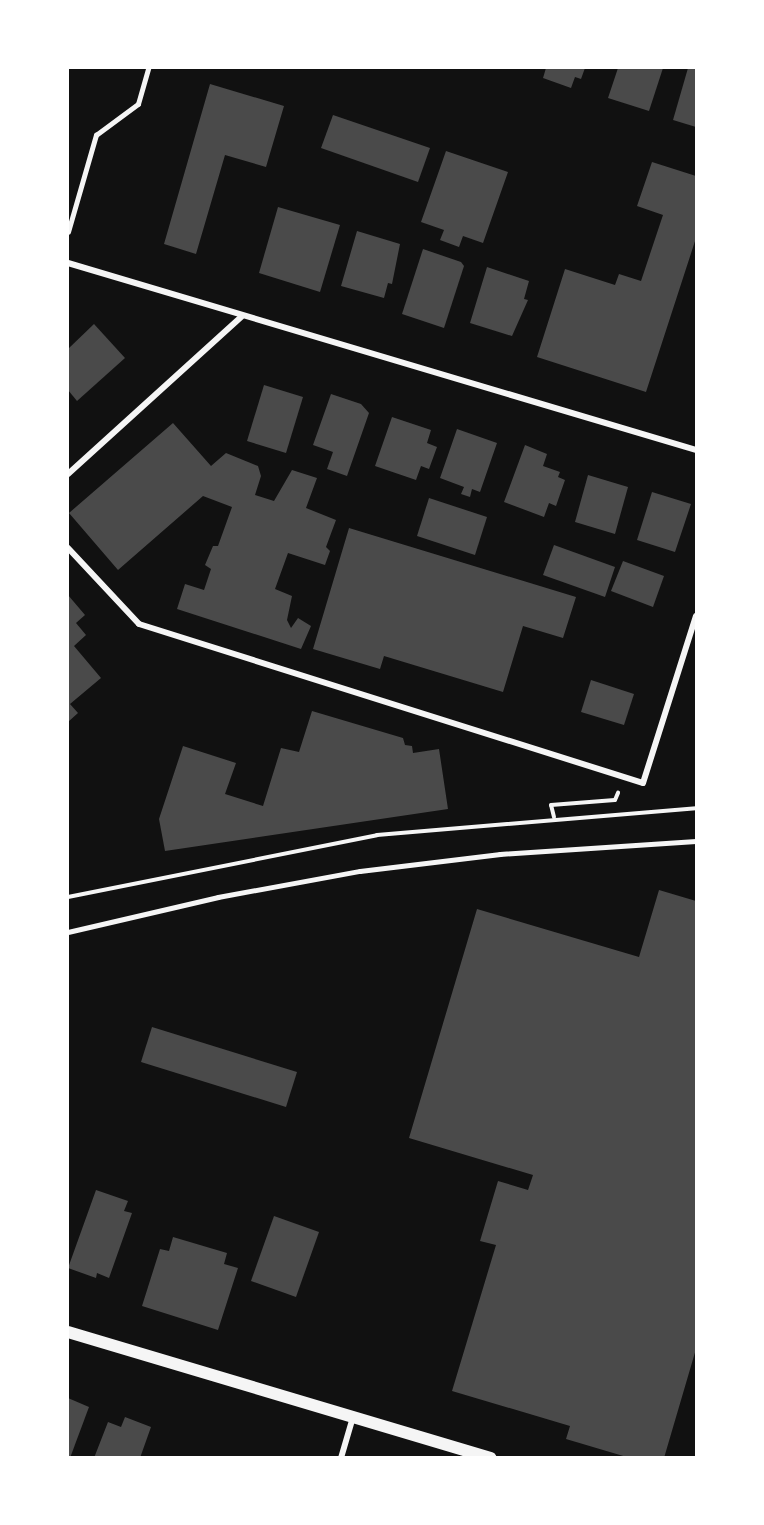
<!DOCTYPE html>
<html>
<head>
<meta charset="utf-8">
<style>
  body { margin:0 }
  #map { position:relative; width:764px; height:1525px; overflow:hidden; background:#111; font-family:"Fira Sans Condensed",sans-serif }
  div>[style] { position:absolute }
  [style*='--x'] { left:calc(var(--x)*1px); top:calc(var(--y)*1px); width:calc(var(--w)*1px); rotate:calc(var(--a)*1deg) }
  .building>* { inset:0; background:#4a4a4a }
  .path>* { height:4px; margin:-2px; padding:0 2px; transform-origin:2px; border-radius:2px; background:#f5f5f5 }
  .service>* { height:4.5px; margin:-2.25px; padding:0 2.25px; transform-origin:2.25px; border-radius:2.25px; background:#f5f5f5 }
  .minor>* { height:6px; margin:-3px; padding:0 3px; transform-origin:3px; border-radius:3px; background:#f5f5f5 }
  .secondary>* { height:12px; margin:-6px; padding:0 6px; transform-origin:6px; border-radius:6px; background:#f5f5f5 }
  span { translate:-50% -50%; white-space:nowrap; text-align:center; line-height:1.15; -webkit-text-stroke:4.5px #fff; paint-order:stroke }
  .frame { position:absolute; inset:0; border:69px solid #fff; pointer-events:none }
</style>
</head>
<body>
<div id="map">
  <div class="building">
    <div style="clip-path:polygon(546px 68px,585px 68px,581px 79px,575px 77px,571px 88px,543px 78px)"></div>
    <div style="clip-path:polygon(618px 68px,663px 68px,649px 111px,608px 98px)"></div>
    <div style="clip-path:polygon(688px 68px,696px 68px,696px 127px,673px 120px)"></div>
    <div style="clip-path:polygon(210px 84px,284px 106px,266px 167px,225px 155px,196px 254px,164px 244px)"></div>
    <div style="clip-path:polygon(333px 115px,430px 148px,418px 182px,321px 148px)"></div>
    <div style="clip-path:polygon(446px 151px,508px 172px,483px 243px,463px 236px,459px 247px,440px 240px,444px 230px,421px 222px)"></div>
    <div style="clip-path:polygon(652px 162px,696px 176px,696px 238px,646px 392px,537px 357px,565px 269px,615px 285px,619px 274px,641px 281px,663px 215px,637px 206px)"></div>
    <div style="clip-path:polygon(278px 207px,340px 225px,320px 292px,259px 273px)"></div>
    <div style="clip-path:polygon(357px 231px,400px 244px,392px 284px,388px 283px,384px 298px,341px 286px)"></div>
    <div style="clip-path:polygon(423px 249px,461px 262px,464px 266px,444px 328px,402px 314px)"></div>
    <div style="clip-path:polygon(487px 267px,529px 281px,524px 299px,528px 300px,512px 336px,470px 323px)"></div>
    <div style="clip-path:polygon(94px 324px,125px 358px,77px 401px,68px 390px,68px 349px)"></div>
    <div style="clip-path:polygon(264px 385px,303px 397px,286px 453px,247px 441px)"></div>
    <div style="clip-path:polygon(331px 394px,361px 404px,369px 413px,347px 476px,327px 469px,333px 452px,313px 445px)"></div>
    <div style="clip-path:polygon(392px 417px,431px 430px,427px 443px,437px 447px,429px 469px,421px 466px,416px 480px,375px 466px)"></div>
    <div style="clip-path:polygon(173px 423px,211px 466px,226px 453px,258px 466px,261px 476px,255px 495px,274px 501px,292px 470px,317px 478px,306px 508px,336px 520px,326px 547px,330px 551px,325px 565px,288px 553px,275px 589px,292px 596px,287px 620px,291px 628px,298px 618px,311px 626px,301px 649px,177px 609px,185px 584px,204px 590px,211px 569px,205px 565px,213px 546px,218px 546px,232px 507px,203px 496px,118px 570px,69px 513px)"></div>
    <div style="clip-path:polygon(457px 429px,497px 443px,480px 492px,472px 489px,470px 497px,461px 494px,464px 487px,440px 478px)"></div>
    <div style="clip-path:polygon(525px 445px,547px 454px,543px 466px,560px 472px,558px 477px,565px 480px,556px 506px,549px 503px,544px 517px,504px 502px)"></div>
    <div style="clip-path:polygon(588px 475px,628px 487px,615px 534px,575px 522px)"></div>
    <div style="clip-path:polygon(652px 492px,691px 504px,675px 552px,637px 540px)"></div>
    <div style="clip-path:polygon(429px 498px,487px 517px,475px 555px,417px 536px)"></div>
    <div style="clip-path:polygon(349px 528px,576px 597px,563px 638px,523px 626px,503px 692px,384px 656px,380px 669px,313px 649px)"></div>
    <div style="clip-path:polygon(554px 545px,615px 567px,605px 597px,543px 575px)"></div>
    <div style="clip-path:polygon(623px 561px,664px 576px,653px 607px,611px 591px)"></div>
    <div style="clip-path:polygon(68px 595px,85px 615px,76px 623px,86px 635px,74px 646px,101px 678px,70px 704px,78px 713px,68px 722px)"></div>
    <div style="clip-path:polygon(591px 680px,634px 694px,624px 725px,581px 712px)"></div>
    <div style="clip-path:polygon(312px 711px,403px 738px,405px 745px,412px 746px,413px 753px,439px 749px,448px 809px,165px 851px,159px 819px,183px 746px,236px 763px,225px 794px,263px 806px,281px 748px,299px 752px)"></div>
    <div style="clip-path:polygon(659px 890px,696px 901px,696px 1349px,664px 1458px,630px 1458px,566px 1439px,570px 1426px,452px 1391px,496px 1245px,480px 1241px,498px 1181px,528px 1190px,533px 1175px,409px 1138px,477px 909px,639px 957px)"></div>
    <div style="clip-path:polygon(152px 1027px,297px 1072px,286px 1107px,141px 1062px)"></div>
    <div style="clip-path:polygon(96px 1190px,128px 1201px,124px 1211px,132px 1213px,109px 1278px,97px 1273px,96px 1278px,68px 1268px)"></div>
    <div style="clip-path:polygon(274px 1216px,319px 1232px,296px 1297px,251px 1281px)"></div>
    <div style="clip-path:polygon(173px 1237px,227px 1253px,224px 1264px,238px 1268px,218px 1330px,142px 1306px,160px 1249px,169px 1251px)"></div>
    <div style="clip-path:polygon(68px 1398px,89px 1407px,70px 1458px,68px 1458px)"></div>
    <div style="clip-path:polygon(125px 1417px,151px 1427px,140px 1458px,94px 1458px,108px 1422px,121px 1427px)"></div>
  </div>
  <div class="path">
    <div style="--x:554;--y:817;--w:12;--a:-104"></div>
    <div style="--x:551;--y:805;--w:64;--a:-4.5"></div>
    <div style="--x:615;--y:800;--w:8;--a:-67"></div>
    <div style="--x:68;--y:897;--w:315;--a:-11.3"></div>
    <div style="--x:377;--y:835;--w:320;--a:-4.8"></div>
  </div>
  <div class="service">
    <div style="--x:68;--y:232;--w:101;--a:-73.9"></div>
    <div style="--x:96;--y:135;--w:52;--a:-36.4"></div>
    <div style="--x:138;--y:104;--w:37;--a:-74"></div>
    <div style="--x:68;--y:932;--w:154;--a:-13.1"></div>
    <div style="--x:218;--y:897;--w:144;--a:-10.4"></div>
    <div style="--x:360;--y:871;--w:141;--a:-6.9"></div>
    <div style="--x:500;--y:854;--w:196;--a:-3.8"></div>
  </div>
  <div class="minor">
    <div style="--x:68;--y:263;--w:655;--a:16.58"></div>
    <div style="--x:68;--y:474;--w:234;--a:-42.2"></div>
    <div style="--x:68;--y:548;--w:104;--a:46.9"></div>
    <div style="--x:139;--y:624;--w:528;--a:17.51"></div>
    <div style="--x:643;--y:783;--w:175;--a:-72.4"></div>
    <div style="--x:341;--y:1458;--w:43;--a:-73.7"></div>
  </div>
  <div class="secondary">
    <div style="--x:68;--y:1332;--w:441;--a:16.6"></div>
  </div>
  <div class="frame"></div>
</div>
</body>
</html>
